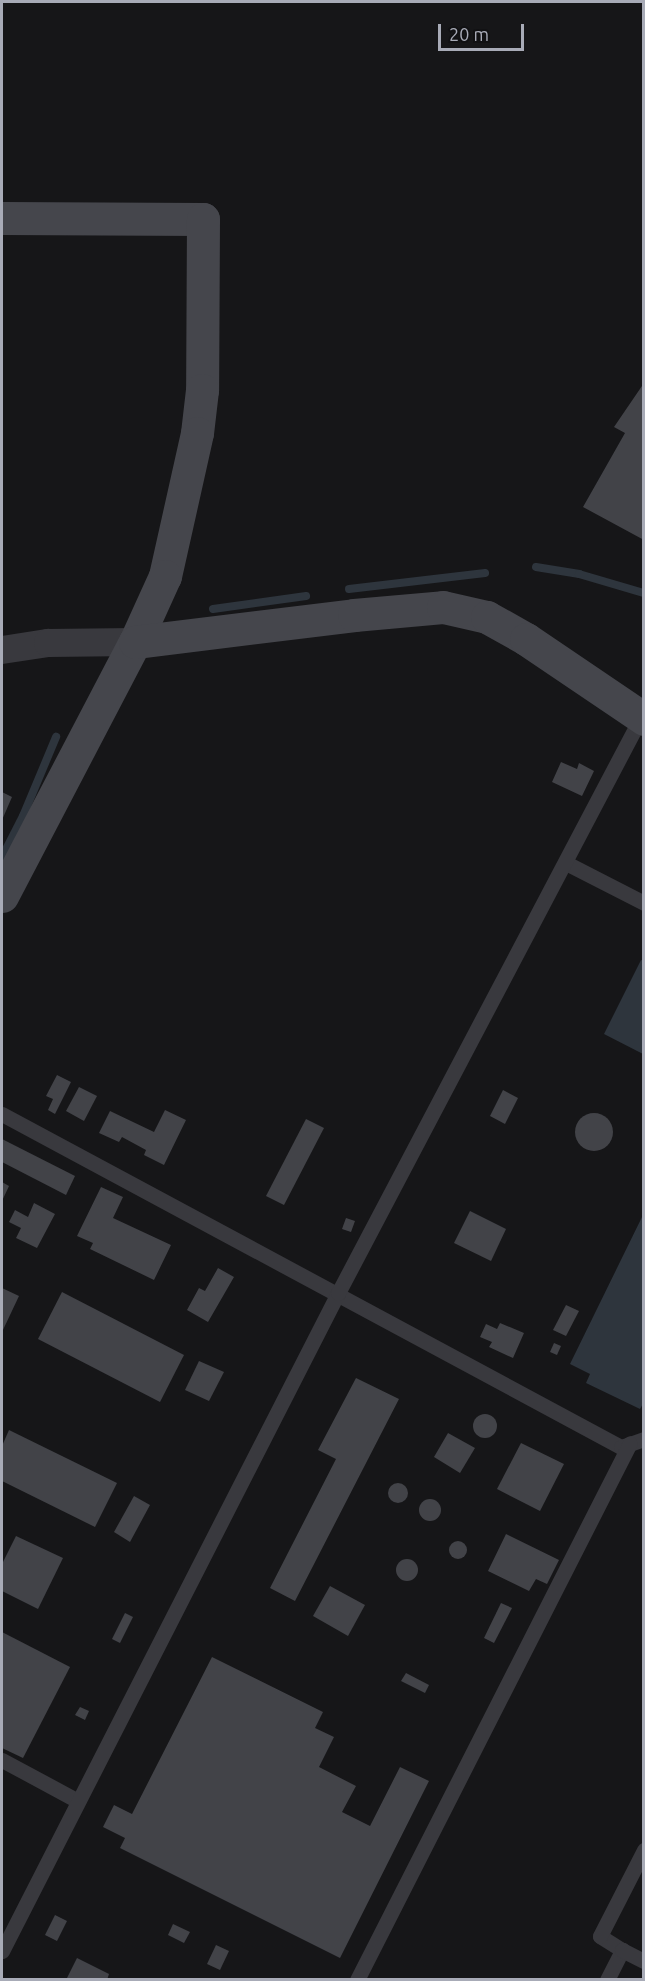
<!DOCTYPE html>
<html>
<head>
<meta charset="utf-8">
<style>
  body { margin:0 }
  #map { position:relative; width:645px; height:1981px; overflow:hidden; background:#161618; font-family:Ubuntu,sans-serif }
  div>[style] { position:absolute }
  [style*='--x'] { left:calc(var(--x)*1px); top:calc(var(--y)*1px); width:calc(var(--w)*1px); rotate:calc(var(--a)*1deg) }
  .water>* { inset:0; background:#2e353d }
  .stream>* { height:8px; margin:-4px; padding:0 4px; transform-origin:4px; border-radius:4px; background:#2e353d }
  .building>* { inset:0; background:#424348 }
  .round { border-radius:50% }
  .lane>* { height:15px; margin:-7.5px; padding:0 7.5px; transform-origin:7.5px; border-radius:7.5px; background:#39393e }
  .street>* { height:28px; margin:-14px; padding:0 14px; transform-origin:14px; border-radius:14px; background:#39393e }
  .secondary>* { height:33px; margin:-16.5px; padding:0 16.5px; transform-origin:16.5px; border-radius:16.5px; background:#45464c }
  span { translate:-50% -50%; white-space:nowrap; text-align:center; line-height:1.15; -webkit-text-stroke:4.5px #111113; paint-order:stroke }
  .frame { position:absolute; inset:0; border:3px solid #a8abb7; pointer-events:none }
  .scale { position:absolute; left:438px; top:24px; width:86px; height:27px; box-sizing:border-box; border:3px solid #a8abb7; border-top:0; padding-left:8px; font-size:18px; line-height:21px; white-space:nowrap; color:#a8abb7; -webkit-text-stroke:4px #111113; paint-order:stroke }
</style>
</head>
<body>
<div id="map">
  <div class="water">
    <div style="clip-path:polygon(641px 960px,644px 961px,643px 1054px,604px 1034px)"></div>
    <div style="clip-path:polygon(642px 1217px,644px 1402px,640px 1409px,586px 1383px,590px 1374px,570px 1364px)"></div>
  </div>
  <div class="stream">
    <div style="--x:536;--y:567;--w:44;--a:9.2"></div>
    <div style="--x:579;--y:574;--w:68;--a:16.3"></div>
    <div style="--x:349;--y:589;--w:137;--a:-6.7"></div>
    <div style="--x:213;--y:609;--w:94;--a:-8"></div>
    <div style="--x:2;--y:857;--w:46;--a:-62.9"></div>
    <div style="--x:23;--y:816;--w:86;--a:-67.3"></div>
  </div>
  <div class="building">
    <div style="clip-path:polygon(644px 383px,644px 540px,583px 507px,625px 433px,614px 427px)"></div>
    <div style="clip-path:polygon(561px 762px,577px 769px,579px 763px,594px 771px,582px 796px,552px 782px)"></div>
    <div style="clip-path:polygon(2px 792px,12px 797px,2px 820px)"></div>
    <div style="clip-path:polygon(57px 1075px,71px 1082px,55px 1114px,48px 1110px,53px 1099px,46px 1096px)"></div>
    <div style="clip-path:polygon(79px 1087px,97px 1096px,84px 1121px,66px 1111px)"></div>
    <div style="clip-path:polygon(503px 1090px,518px 1098px,505px 1124px,490px 1116px)"></div>
    <div style="clip-path:polygon(165px 1110px,186px 1120px,164px 1165px,144px 1155px,146px 1150px,122px 1137px,119px 1142px,99px 1133px,110px 1111px,154px 1132px)"></div>
    <div class="round" style="left:575px;top:1113px;width:38px;height:38px"></div>
    <div style="clip-path:polygon(306px 1119px,324px 1128px,284px 1205px,266px 1196px)"></div>
    <div style="clip-path:polygon(2px 1139px,75px 1176px,66px 1195px,2px 1162px)"></div>
    <div style="clip-path:polygon(2px 1182px,9px 1186px,2px 1201px)"></div>
    <div style="clip-path:polygon(101px 1187px,123px 1197px,113px 1218px,171px 1245px,154px 1280px,90px 1249px,93px 1243px,77px 1236px)"></div>
    <div style="clip-path:polygon(34px 1203px,55px 1214px,37px 1248px,16px 1238px,21px 1228px,9px 1222px,15px 1210px,28px 1217px)"></div>
    <div style="clip-path:polygon(470px 1211px,506px 1229px,491px 1261px,454px 1243px)"></div>
    <div style="clip-path:polygon(346px 1218px,355px 1221px,351px 1232px,342px 1229px)"></div>
    <div style="clip-path:polygon(218px 1268px,234px 1277px,208px 1322px,187px 1310px,199px 1288px,205px 1291px)"></div>
    <div style="clip-path:polygon(2px 1288px,19px 1296px,2px 1332px)"></div>
    <div style="clip-path:polygon(62px 1292px,184px 1355px,160px 1402px,38px 1339px)"></div>
    <div style="clip-path:polygon(566px 1305px,579px 1311px,566px 1336px,553px 1330px)"></div>
    <div style="clip-path:polygon(500px 1323px,524px 1333px,513px 1358px,489px 1347px,492px 1342px,480px 1337px,486px 1324px,497px 1329px)"></div>
    <div style="clip-path:polygon(554px 1343px,561px 1346px,557px 1355px,550px 1352px)"></div>
    <div style="clip-path:polygon(199px 1361px,224px 1372px,209px 1401px,185px 1390px)"></div>
    <div style="clip-path:polygon(356px 1378px,399px 1399px,295px 1601px,270px 1588px,336px 1459px,318px 1450px)"></div>
    <div class="round" style="left:473px;top:1414px;width:24px;height:24px"></div>
    <div style="clip-path:polygon(9px 1430px,117px 1483px,95px 1527px,2px 1481px,2px 1446px)"></div>
    <div style="clip-path:polygon(448px 1433px,475px 1448px,460px 1473px,434px 1457px)"></div>
    <div style="clip-path:polygon(521px 1443px,564px 1464px,540px 1511px,497px 1489px)"></div>
    <div class="round" style="left:388px;top:1483px;width:20px;height:20px"></div>
    <div style="clip-path:polygon(134px 1496px,150px 1505px,130px 1542px,114px 1532px)"></div>
    <div class="round" style="left:419px;top:1499px;width:22px;height:22px"></div>
    <div style="clip-path:polygon(506px 1534px,559px 1560px,547px 1584px,536px 1579px,529px 1591px,488px 1571px)"></div>
    <div style="clip-path:polygon(16px 1536px,63px 1558px,38px 1609px,2px 1591px,2px 1564px)"></div>
    <div class="round" style="left:449px;top:1541px;width:18px;height:18px"></div>
    <div class="round" style="left:396px;top:1559px;width:22px;height:22px"></div>
    <div style="clip-path:polygon(330px 1586px,365px 1605px,348px 1636px,313px 1616px)"></div>
    <div style="clip-path:polygon(501px 1603px,512px 1608px,494px 1643px,484px 1638px)"></div>
    <div style="clip-path:polygon(125px 1613px,133px 1617px,120px 1643px,112px 1639px)"></div>
    <div style="clip-path:polygon(2px 1632px,70px 1667px,23px 1758px,2px 1748px)"></div>
    <div style="clip-path:polygon(212px 1657px,323px 1712px,315px 1728px,334px 1737px,319px 1767px,356px 1786px,342px 1812px,370px 1826px,400px 1767px,429px 1781px,340px 1958px,120px 1848px,125px 1838px,103px 1827px,114px 1805px,132px 1814px)"></div>
    <div style="clip-path:polygon(406px 1673px,429px 1685px,425px 1693px,401px 1681px)"></div>
    <div style="clip-path:polygon(80px 1707px,89px 1711px,85px 1720px,75px 1715px)"></div>
    <div style="clip-path:polygon(55px 1915px,67px 1921px,57px 1941px,45px 1935px)"></div>
    <div style="clip-path:polygon(173px 1924px,190px 1932px,184px 1943px,168px 1935px)"></div>
    <div style="clip-path:polygon(216px 1945px,229px 1951px,220px 1970px,207px 1964px)"></div>
    <div style="clip-path:polygon(77px 1958px,109px 1974px,107px 1980px,66px 1980px)"></div>
  </div>
  <div class="lane">
    <div style="--x:566;--y:863;--w:88;--a:27.1"></div>
    <div style="--x:2;--y:1114;--w:703;--a:28.28"></div>
    <div style="--x:621;--y:1447;--w:24;--a:-19"></div>
    <div style="--x:2;--y:1760;--w:86;--a:28.3"></div>
    <div style="--x:622;--y:1950;--w:26;--a:-148"></div>
    <div style="--x:600;--y:1936;--w:97;--a:-62.9"></div>
    <div style="--x:2;--y:1951;--w:739;--a:-62.95"></div>
    <div style="--x:338;--y:1293;--w:651;--a:-62.25"></div>
    <div style="--x:357;--y:1980;--w:602;--a:-63.05"></div>
    <div style="--x:607;--y:1980;--w:34;--a:-63"></div>
    <div style="--x:622;--y:1950;--w:25;--a:27"></div>
  </div>
  <div class="street">
    <div style="--x:2;--y:650;--w:47;--a:-8.7"></div>
    <div style="--x:48;--y:643;--w:87;--a:-0.7"></div>
  </div>
  <div class="secondary">
    <div style="--x:2;--y:218;--w:201;--a:0.3"></div>
    <div style="--x:203;--y:219;--w:171;--a:90.3"></div>
    <div style="--x:202;--y:390;--w:43;--a:96.6"></div>
    <div style="--x:197;--y:433;--w:147;--a:102.6"></div>
    <div style="--x:165;--y:576;--w:72;--a:114.4"></div>
    <div style="--x:2;--y:896;--w:287;--a:-62.4"></div>
    <div style="--x:135;--y:642;--w:221;--a:-7"></div>
    <div style="--x:354;--y:615;--w:89;--a:-5.1"></div>
    <div style="--x:443;--y:607;--w:45;--a:12.8"></div>
    <div style="--x:487;--y:617;--w:45;--a:29.4"></div>
    <div style="--x:526;--y:639;--w:143;--a:34.1"></div>
  </div>
  <div class="frame"></div>
  <div class="scale">20 m</div>
</div>
</body>
</html>
